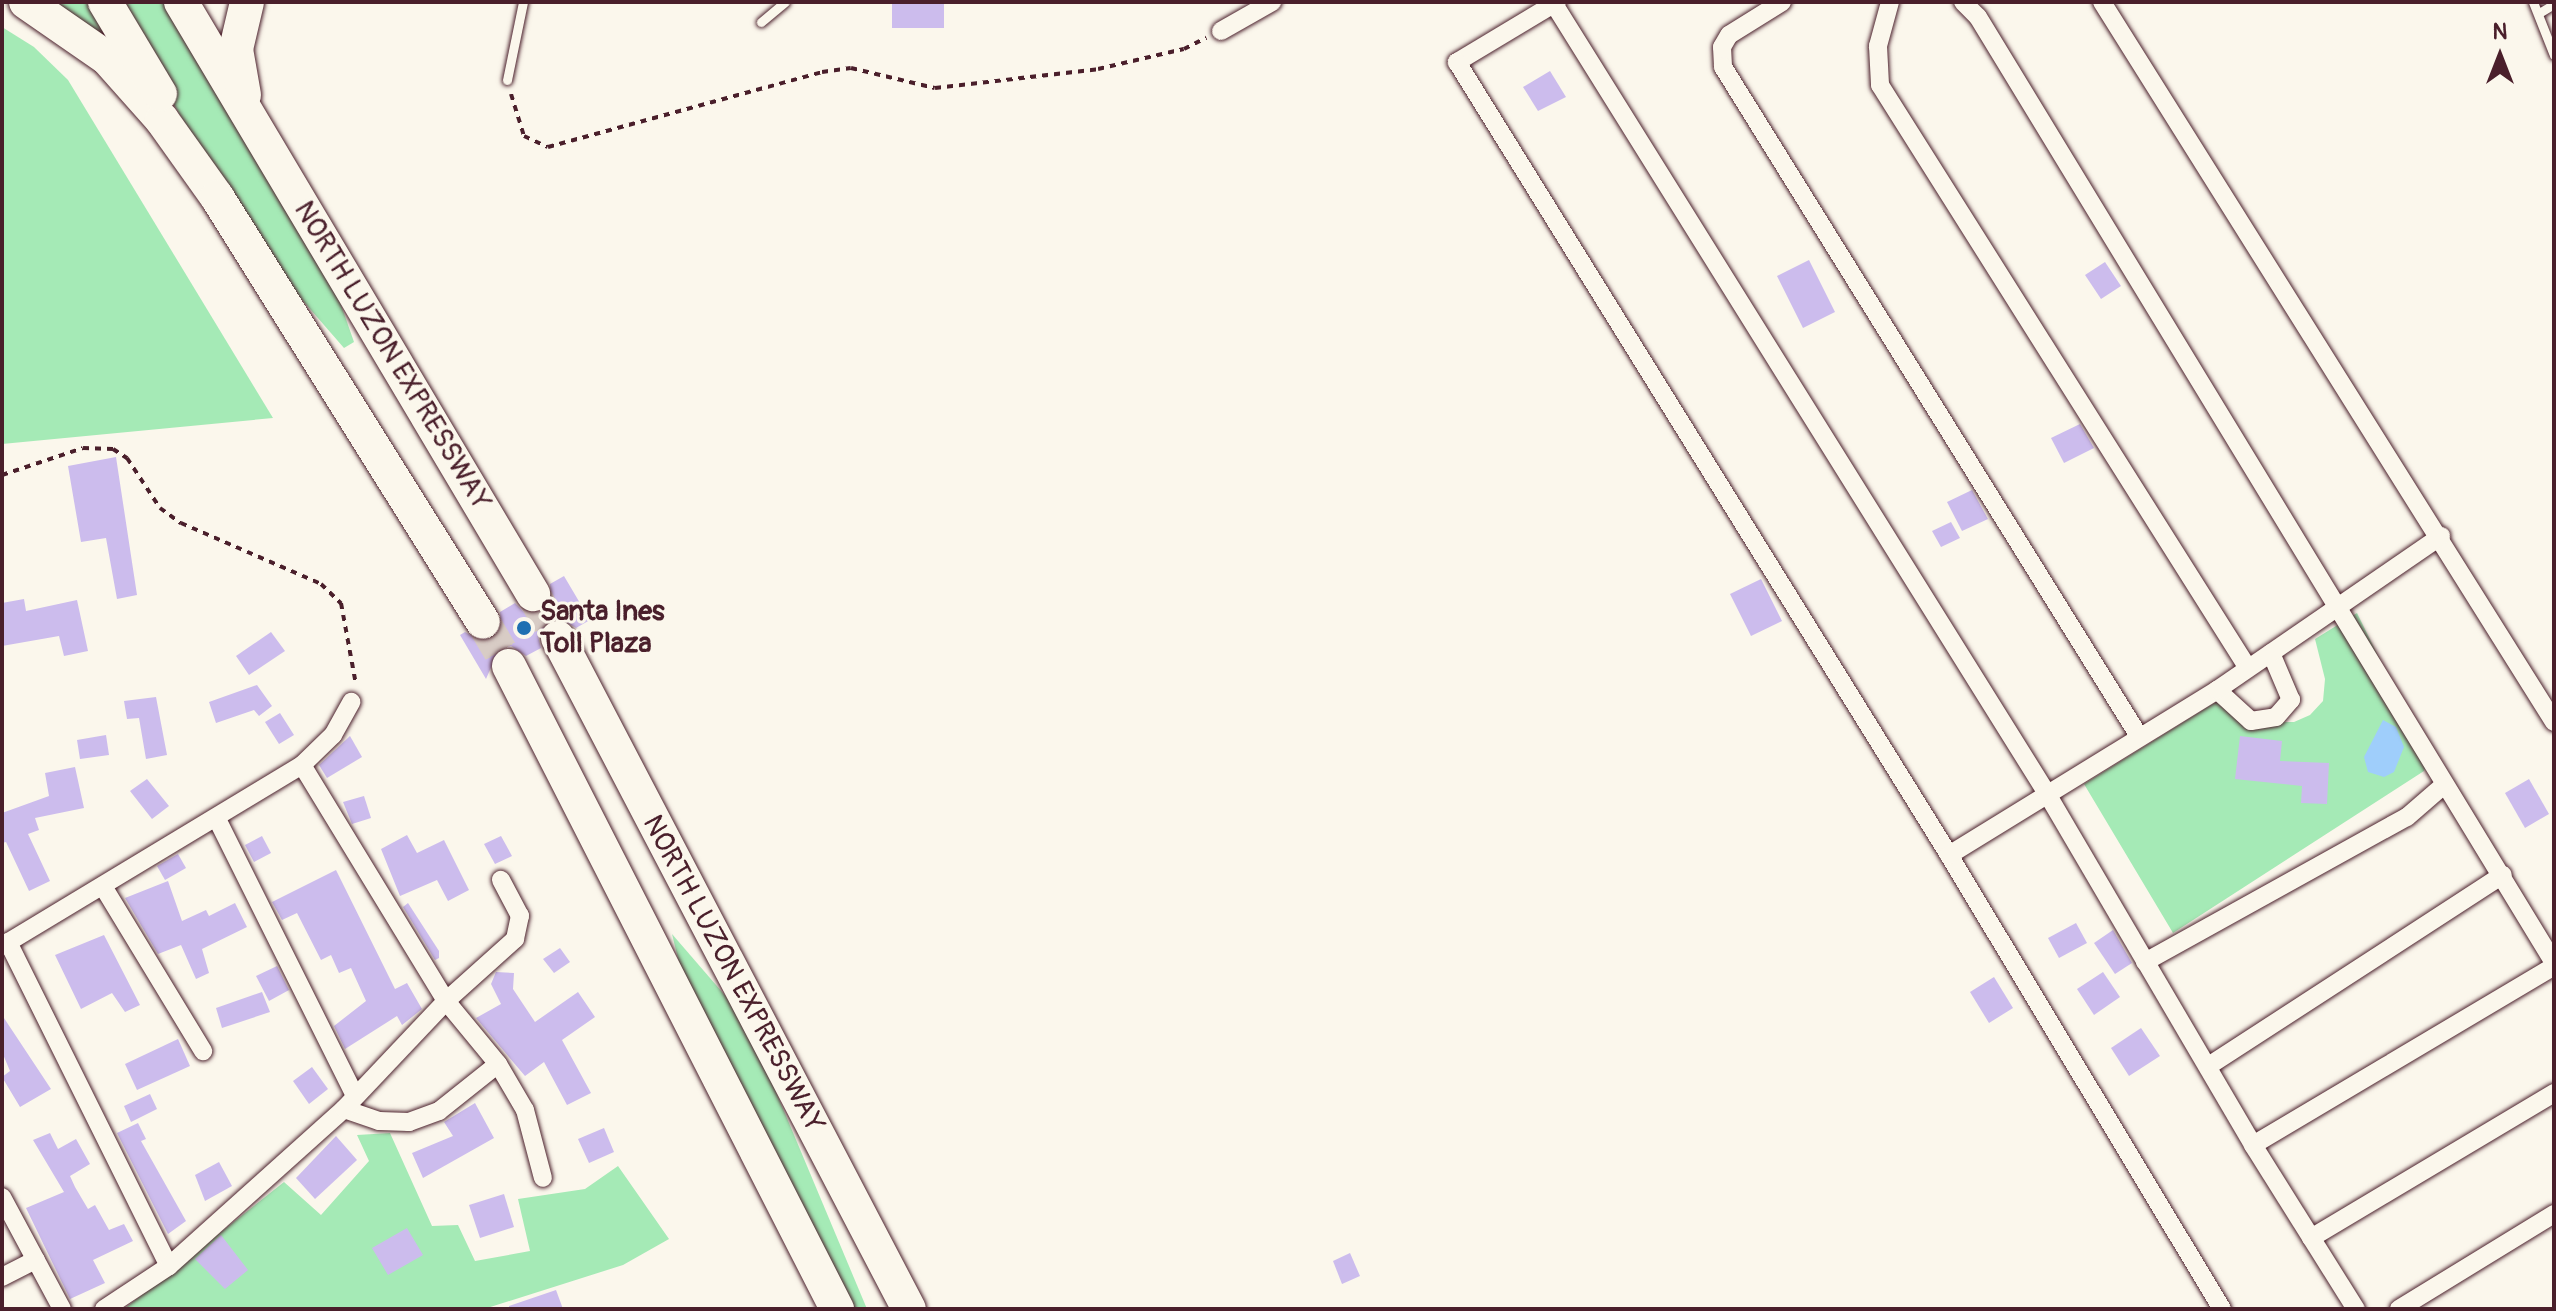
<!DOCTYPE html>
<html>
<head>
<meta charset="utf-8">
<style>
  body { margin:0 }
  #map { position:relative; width:2556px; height:1311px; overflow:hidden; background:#fbf7ec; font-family:Pangolin,sans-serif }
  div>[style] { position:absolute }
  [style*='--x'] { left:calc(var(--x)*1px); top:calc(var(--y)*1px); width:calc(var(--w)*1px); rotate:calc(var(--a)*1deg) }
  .green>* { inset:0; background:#a5eab6 }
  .water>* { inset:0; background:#9fcefb }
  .building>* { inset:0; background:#ccbced }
  .highway-tunnel>* { height:34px; margin-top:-17px; transform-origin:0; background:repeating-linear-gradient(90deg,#d8ccc5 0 34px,transparent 0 51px) }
  .path>* { height:4px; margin-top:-2px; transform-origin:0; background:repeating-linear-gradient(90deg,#4a1f2b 0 6px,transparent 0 12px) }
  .roads { filter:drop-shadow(0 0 2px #4a1f2b) drop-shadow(0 0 2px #4a1f2b) }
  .lane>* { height:9px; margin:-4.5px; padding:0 4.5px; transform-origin:4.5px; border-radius:4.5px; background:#fbf7ec }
  .street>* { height:18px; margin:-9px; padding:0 9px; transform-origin:9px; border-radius:9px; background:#fbf7ec }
  .highway>* { height:34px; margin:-17px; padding:0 17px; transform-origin:17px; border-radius:17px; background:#fbf7ec }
  .dots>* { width:22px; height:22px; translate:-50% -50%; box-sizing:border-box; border:4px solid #fbf7ec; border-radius:50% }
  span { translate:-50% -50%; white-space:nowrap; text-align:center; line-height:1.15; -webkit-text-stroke:6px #fbf7ec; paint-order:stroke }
  .street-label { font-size:28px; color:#4a1f2b }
  .poi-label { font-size:28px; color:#4a1f2b; font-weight:700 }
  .left { translate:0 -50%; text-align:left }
  .frame { position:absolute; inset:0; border:4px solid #4a1f2b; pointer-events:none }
  .north { position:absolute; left:2460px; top:16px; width:80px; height:80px; -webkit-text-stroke:6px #fbf7ec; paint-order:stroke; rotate:0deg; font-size:22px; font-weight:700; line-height:32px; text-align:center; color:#4a1f2b }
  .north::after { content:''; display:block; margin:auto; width:28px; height:36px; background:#4a1f2b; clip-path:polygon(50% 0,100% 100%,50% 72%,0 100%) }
</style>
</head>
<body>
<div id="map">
  <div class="green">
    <div style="clip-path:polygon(41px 2px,89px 2px,125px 65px)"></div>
    <div style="clip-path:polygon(113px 2px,163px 2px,333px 282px,354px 342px,344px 348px,263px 255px)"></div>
    <div style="clip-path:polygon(2px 27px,34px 47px,68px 80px,273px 418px,2px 444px)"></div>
    <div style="clip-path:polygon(2357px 613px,2429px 759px,2424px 771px,2173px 933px,2084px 784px,2224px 697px,2271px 722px,2294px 722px,2310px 715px,2323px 701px,2325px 679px,2315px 639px)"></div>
    <div style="clip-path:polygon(672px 934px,729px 1000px,768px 1073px,867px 1309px,848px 1309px,693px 1020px)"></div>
    <div style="clip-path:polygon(390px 1133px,432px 1226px,458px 1225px,475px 1261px,530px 1251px,518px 1199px,585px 1189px,618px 1166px,669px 1239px,623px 1265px,484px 1309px,124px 1309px,284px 1182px,321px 1215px,369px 1161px,357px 1135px)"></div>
  </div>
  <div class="water">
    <div style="clip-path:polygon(2383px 720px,2396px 727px,2404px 747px,2394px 772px,2384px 777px,2368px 772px,2364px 757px)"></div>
  </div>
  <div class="building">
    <div style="clip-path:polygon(892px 2px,944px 2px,944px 28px,892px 28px)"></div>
    <div style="clip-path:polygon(1550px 71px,1566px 97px,1538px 111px,1523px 87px)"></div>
    <div style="clip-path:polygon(1809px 260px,1835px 312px,1803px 328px,1777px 276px)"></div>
    <div style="clip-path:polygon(2105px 262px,2121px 286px,2101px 299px,2085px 275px)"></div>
    <div style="clip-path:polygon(2080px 424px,2094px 448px,2064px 463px,2051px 438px)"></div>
    <div style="clip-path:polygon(116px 457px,137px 595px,117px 599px,106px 538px,81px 542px,68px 466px)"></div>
    <div style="clip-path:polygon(1972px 490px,1988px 519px,1962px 531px,1947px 502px)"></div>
    <div style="clip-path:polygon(1951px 522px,1960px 538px,1941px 547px,1932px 531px)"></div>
    <div style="clip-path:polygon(564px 576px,590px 620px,576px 628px,560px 618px,548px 621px,538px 636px,541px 648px,526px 656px,511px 646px,499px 649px,486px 679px,460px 635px,465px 632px,483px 642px,493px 639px,501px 631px,500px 612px,515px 603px,524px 612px,542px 612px,551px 603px,550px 584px)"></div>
    <div style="clip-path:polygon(1761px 579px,1782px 621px,1751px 636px,1730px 594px)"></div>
    <div style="clip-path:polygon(24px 599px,26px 611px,77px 600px,88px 651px,64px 656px,59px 636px,2px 646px,2px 603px)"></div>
    <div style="clip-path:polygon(271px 632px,285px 651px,249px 675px,236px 656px)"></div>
    <div style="clip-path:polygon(257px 685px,272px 706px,259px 716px,254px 710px,216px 723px,209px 702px)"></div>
    <div style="clip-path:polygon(156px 697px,167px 755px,146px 759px,139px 718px,127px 719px,124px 701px)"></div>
    <div style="clip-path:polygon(280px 713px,294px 735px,279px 744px,265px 722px)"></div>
    <div style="clip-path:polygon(106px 735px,109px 755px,80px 759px,77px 740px)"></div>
    <div style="clip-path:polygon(350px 736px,362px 757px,327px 778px,319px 765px)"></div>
    <div style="clip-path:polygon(2240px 736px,2282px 741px,2280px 761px,2329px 763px,2327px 804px,2301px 803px,2302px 786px,2235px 779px)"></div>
    <div style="clip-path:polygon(75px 767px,84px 808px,35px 818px,39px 830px,28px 834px,50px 881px,29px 891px,6px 842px,2px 843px,2px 813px,49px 796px,45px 773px)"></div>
    <div style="clip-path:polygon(147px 779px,169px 806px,152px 819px,130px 791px)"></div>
    <div style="clip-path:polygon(2529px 779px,2549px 814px,2525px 828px,2505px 793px)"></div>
    <div style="clip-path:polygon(364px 796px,371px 818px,352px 824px,343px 802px)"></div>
    <div style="clip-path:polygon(407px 835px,417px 853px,444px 840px,469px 890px,448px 901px,437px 880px,400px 896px,381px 849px)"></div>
    <div style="clip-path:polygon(262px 836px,271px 853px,254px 862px,245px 845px)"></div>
    <div style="clip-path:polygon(501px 836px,512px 856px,495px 864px,484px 844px)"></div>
    <div style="clip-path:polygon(178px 854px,186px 868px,165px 880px,157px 866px)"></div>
    <div style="clip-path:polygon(336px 870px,395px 989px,407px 983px,422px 1009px,402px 1025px,397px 1016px,345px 1049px,334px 1026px,366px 1001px,351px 968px,339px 973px,331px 955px,321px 960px,297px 913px,282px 920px,272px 902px)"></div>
    <div style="clip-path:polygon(168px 881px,182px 921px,206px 910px,209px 916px,235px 903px,247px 927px,202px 949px,209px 973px,196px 979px,181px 945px,158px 954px,125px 898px)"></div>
    <div style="clip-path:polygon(408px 903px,439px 951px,439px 958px,435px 960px,403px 907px)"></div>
    <div style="clip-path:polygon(2076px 923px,2087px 943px,2059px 958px,2048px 938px)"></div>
    <div style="clip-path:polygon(2113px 930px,2132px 963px,2115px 974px,2094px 943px)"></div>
    <div style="clip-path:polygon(104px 935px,140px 1005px,125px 1012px,112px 993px,81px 1009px,55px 955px)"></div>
    <div style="clip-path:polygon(560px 948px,570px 962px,554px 973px,543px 959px)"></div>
    <div style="clip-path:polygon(277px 966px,289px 990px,269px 1001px,256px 976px)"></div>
    <div style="clip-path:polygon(496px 972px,514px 973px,513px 989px,535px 1022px,578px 992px,595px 1017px,562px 1040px,591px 1093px,567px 1105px,544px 1062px,525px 1076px,476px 1018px,501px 1004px,491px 984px)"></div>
    <div style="clip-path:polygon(2103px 972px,2120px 997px,2094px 1015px,2077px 989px)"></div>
    <div style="clip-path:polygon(1994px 977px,2013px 1008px,1989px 1023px,1970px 992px)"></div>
    <div style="clip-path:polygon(262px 992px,270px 1012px,222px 1028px,216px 1008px)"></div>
    <div style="clip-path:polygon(2px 1015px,51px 1089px,20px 1107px,2px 1077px,10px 1071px,2px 1052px)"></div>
    <div style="clip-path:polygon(2141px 1028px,2160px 1056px,2129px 1076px,2111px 1048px)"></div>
    <div style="clip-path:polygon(178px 1039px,190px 1066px,137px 1090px,125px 1064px)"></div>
    <div style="clip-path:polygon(312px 1067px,328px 1089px,309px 1104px,293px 1081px)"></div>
    <div style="clip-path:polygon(150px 1094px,157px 1109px,131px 1122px,124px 1106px)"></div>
    <div style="clip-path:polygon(475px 1103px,494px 1138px,423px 1178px,412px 1153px,453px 1136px,444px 1122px)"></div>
    <div style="clip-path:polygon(138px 1123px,146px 1139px,141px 1141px,186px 1221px,168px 1234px,117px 1133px)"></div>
    <div style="clip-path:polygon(604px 1128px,614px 1152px,589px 1163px,578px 1139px)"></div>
    <div style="clip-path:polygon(50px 1133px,58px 1149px,76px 1139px,90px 1164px,70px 1176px,75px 1187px,88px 1209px,95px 1205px,109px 1230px,124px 1224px,133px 1241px,93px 1260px,105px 1283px,70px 1299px,26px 1208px,64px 1192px,33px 1140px)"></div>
    <div style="clip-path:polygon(336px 1136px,357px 1160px,315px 1199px,296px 1178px)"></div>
    <div style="clip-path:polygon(219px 1162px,232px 1186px,205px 1201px,195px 1175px)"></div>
    <div style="clip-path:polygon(504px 1194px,514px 1227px,480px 1238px,469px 1205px)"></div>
    <div style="clip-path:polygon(407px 1228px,423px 1255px,388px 1275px,372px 1248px)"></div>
    <div style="clip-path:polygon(221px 1235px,248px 1270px,225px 1289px,195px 1259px)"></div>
    <div style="clip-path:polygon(1350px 1253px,1360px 1276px,1342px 1284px,1333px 1261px)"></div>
    <div style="clip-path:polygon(556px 1290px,563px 1309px,509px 1309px,509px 1306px)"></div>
  </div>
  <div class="highway-tunnel">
    <div style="--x:533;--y:594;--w:51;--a:60.4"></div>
    <div style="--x:483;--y:622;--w:51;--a:59.4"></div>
  </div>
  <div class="path">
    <div style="--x:511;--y:94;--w:44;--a:72.8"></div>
    <div style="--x:524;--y:136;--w:26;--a:25"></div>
    <div style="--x:548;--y:147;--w:284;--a:-15.3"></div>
    <div style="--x:822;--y:72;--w:29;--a:-8"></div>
    <div style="--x:851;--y:68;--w:86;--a:13.4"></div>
    <div style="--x:935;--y:88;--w:164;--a:-6.6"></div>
    <div style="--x:1098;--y:69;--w:88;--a:-13.1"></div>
    <div style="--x:1184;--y:49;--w:25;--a:-27"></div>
    <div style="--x:2;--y:475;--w:85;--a:-18.4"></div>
    <div style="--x:83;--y:448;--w:30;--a:2"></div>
    <div style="--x:113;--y:449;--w:17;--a:33"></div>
    <div style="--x:127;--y:458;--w:60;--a:56.6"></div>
    <div style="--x:160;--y:508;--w:26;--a:36"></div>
    <div style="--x:181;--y:523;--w:153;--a:23.5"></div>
    <div style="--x:321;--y:584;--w:28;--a:44"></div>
    <div style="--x:341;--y:603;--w:83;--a:79.6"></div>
  </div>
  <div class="roads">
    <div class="lane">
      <div style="--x:2533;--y:2;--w:57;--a:68.4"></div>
      <div style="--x:2539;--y:13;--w:17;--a:-31"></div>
      <div style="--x:761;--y:22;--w:31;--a:-40"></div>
      <div style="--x:507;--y:80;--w:80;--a:-78.4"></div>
    </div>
    <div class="street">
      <div style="--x:1557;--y:2;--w:117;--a:149"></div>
      <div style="--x:1457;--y:62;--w:933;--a:58.18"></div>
      <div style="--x:1949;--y:855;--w:530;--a:58.98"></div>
      <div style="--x:1782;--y:2;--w:62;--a:148.1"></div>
      <div style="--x:1729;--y:35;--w:14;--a:120"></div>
      <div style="--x:1722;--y:47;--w:20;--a:87"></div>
      <div style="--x:1723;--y:67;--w:788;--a:58.13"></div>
      <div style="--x:1890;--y:2;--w:46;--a:105.3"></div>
      <div style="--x:1878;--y:46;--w:39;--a:87"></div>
      <div style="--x:1880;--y:85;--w:686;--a:57.75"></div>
      <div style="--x:1963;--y:2;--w:21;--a:45"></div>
      <div style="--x:1978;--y:17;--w:1108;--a:58.66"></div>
      <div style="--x:2102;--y:2;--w:850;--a:57.88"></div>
      <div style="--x:1554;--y:4;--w:929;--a:58.02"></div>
      <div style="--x:2046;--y:792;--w:409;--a:59.6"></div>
      <div style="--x:2253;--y:1145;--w:194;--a:57.9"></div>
      <div style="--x:1221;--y:31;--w:59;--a:-29.6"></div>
      <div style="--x:2217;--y:690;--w:46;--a:42.4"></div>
      <div style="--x:2251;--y:721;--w:25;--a:-9"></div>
      <div style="--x:2276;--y:717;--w:23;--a:-49"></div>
      <div style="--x:2291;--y:700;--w:51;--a:-113.1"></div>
      <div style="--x:302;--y:765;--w:276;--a:58.6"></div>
      <div style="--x:446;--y:1001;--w:82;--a:50.5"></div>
      <div style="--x:217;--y:819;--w:309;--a:63.5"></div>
      <div style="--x:1949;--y:855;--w:315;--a:-31.6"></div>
      <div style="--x:2217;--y:690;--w:272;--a:-34.5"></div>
      <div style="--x:104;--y:888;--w:191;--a:58.7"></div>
      <div style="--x:8;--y:942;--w:362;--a:63.6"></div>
      <div style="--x:2;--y:946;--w:350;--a:-31.1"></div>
      <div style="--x:302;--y:765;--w:43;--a:-44.1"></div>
      <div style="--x:333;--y:735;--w:38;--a:-61"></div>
      <div style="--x:2145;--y:962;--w:299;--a:-29"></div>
      <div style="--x:2407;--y:817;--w:49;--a:-40.9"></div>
      <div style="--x:2210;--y:1065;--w:349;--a:-33"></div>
      <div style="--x:344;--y:1109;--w:37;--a:19"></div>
      <div style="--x:379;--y:1121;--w:30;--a:2"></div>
      <div style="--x:409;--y:1122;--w:32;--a:-20"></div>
      <div style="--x:439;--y:1111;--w:75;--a:-38.5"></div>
      <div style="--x:498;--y:1064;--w:53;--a:59.6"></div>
      <div style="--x:525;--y:1110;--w:70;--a:75.2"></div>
      <div style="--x:2253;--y:1145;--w:350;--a:-30.7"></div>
      <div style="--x:2;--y:1197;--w:127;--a:61.8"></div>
      <div style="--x:2311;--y:1238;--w:283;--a:-30.8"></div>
      <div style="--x:2;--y:1277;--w:38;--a:-27"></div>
      <div style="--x:104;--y:1309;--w:78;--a:-33.5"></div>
      <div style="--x:169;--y:1266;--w:235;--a:-41.9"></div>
      <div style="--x:344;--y:1109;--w:149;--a:-46.6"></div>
      <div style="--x:446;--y:1001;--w:93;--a:-41.9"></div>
      <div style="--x:515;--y:939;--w:24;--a:-78"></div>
      <div style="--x:520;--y:916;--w:41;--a:-117.8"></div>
      <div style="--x:2399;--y:1309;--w:182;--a:-31.5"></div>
    </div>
    <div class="highway">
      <div style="--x:26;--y:2;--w:98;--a:34.7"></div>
      <div style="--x:107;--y:58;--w:83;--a:48.4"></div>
      <div style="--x:162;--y:120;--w:95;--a:54.5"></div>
      <div style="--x:217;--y:197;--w:501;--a:57.96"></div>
      <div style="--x:105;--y:2;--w:107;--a:59.1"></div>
      <div style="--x:181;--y:2;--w:689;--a:59.26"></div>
      <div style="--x:244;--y:95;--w:47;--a:-99.9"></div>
      <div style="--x:236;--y:49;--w:48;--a:-76.8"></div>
      <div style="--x:558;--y:638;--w:757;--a:62.39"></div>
      <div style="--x:509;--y:666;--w:722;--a:62.97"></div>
    </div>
  </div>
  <div class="dots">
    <div style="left:524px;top:628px;background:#1f6fb2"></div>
  </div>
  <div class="street-label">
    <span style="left:392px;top:356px;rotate:59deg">NORTH LUZON EXPRESSWAY</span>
    <span style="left:733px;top:974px;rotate:62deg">NORTH LUZON EXPRESSWAY</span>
  </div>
  <div class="poi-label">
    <span class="left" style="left:540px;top:628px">Santa Ines<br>Toll Plaza</span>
  </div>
  <div class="frame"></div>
  <div class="north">N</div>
</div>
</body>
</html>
